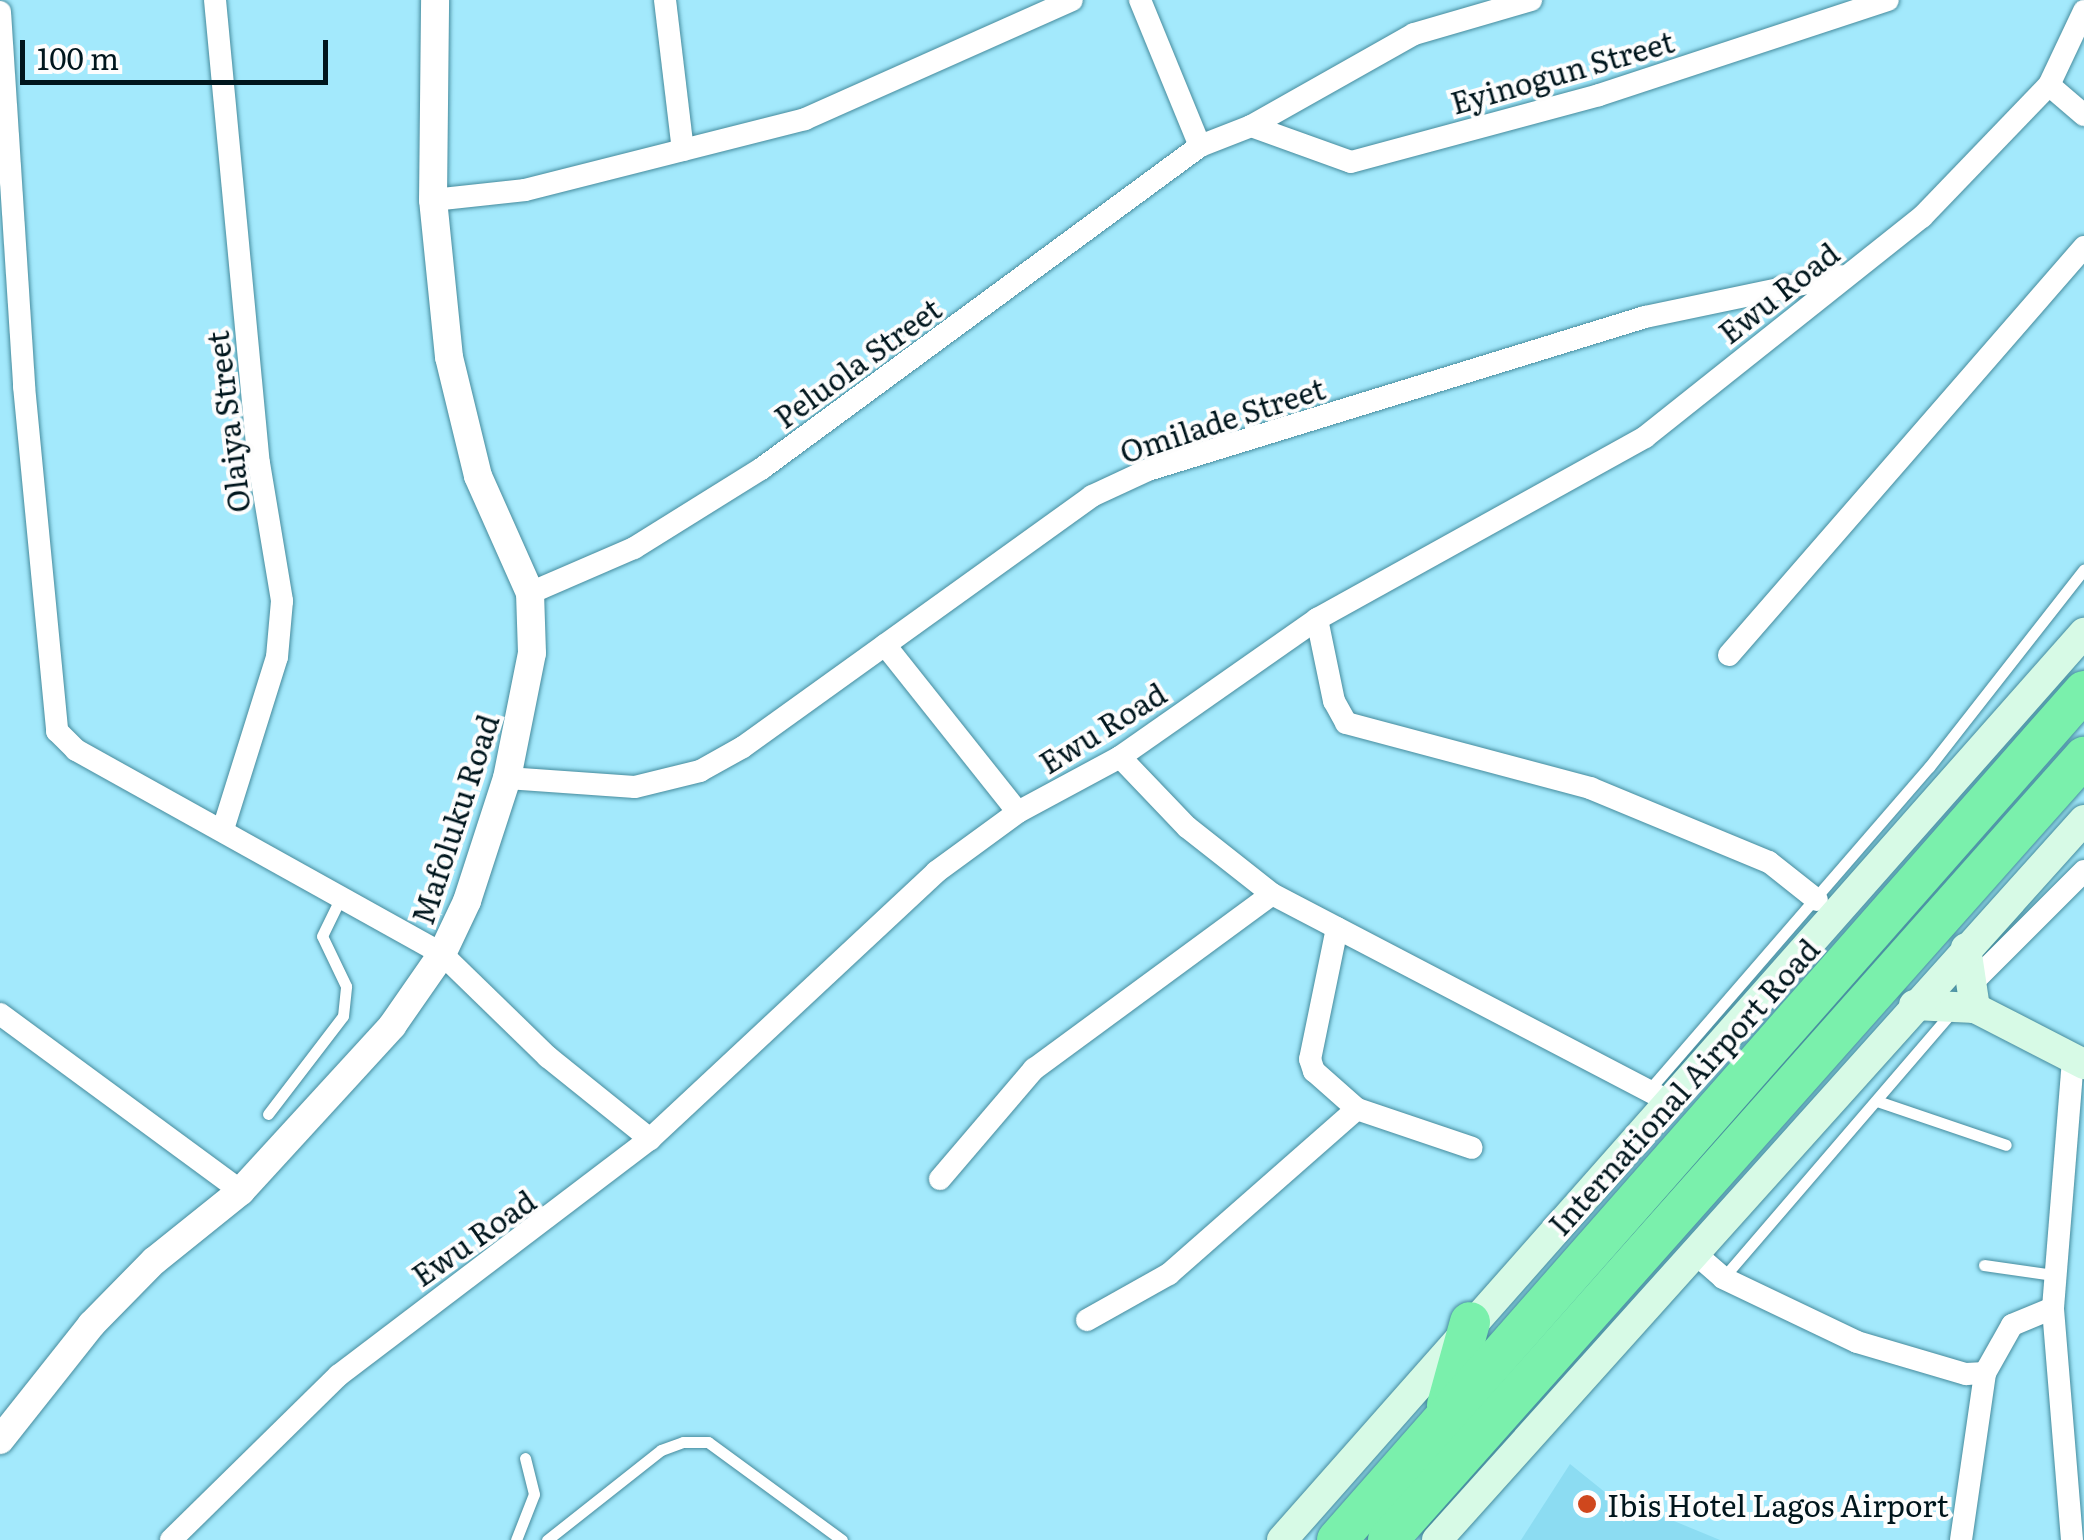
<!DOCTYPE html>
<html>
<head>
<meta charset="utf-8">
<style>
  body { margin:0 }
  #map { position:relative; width:2084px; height:1540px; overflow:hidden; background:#a3e9fc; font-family:Literata,serif }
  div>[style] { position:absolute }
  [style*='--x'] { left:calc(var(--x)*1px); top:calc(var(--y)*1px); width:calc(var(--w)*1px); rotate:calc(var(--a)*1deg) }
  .built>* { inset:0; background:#8cdcf2 }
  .roads { filter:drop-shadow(0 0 2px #468b9d) drop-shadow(0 0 2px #468b9d) }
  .service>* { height:11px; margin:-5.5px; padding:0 5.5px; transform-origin:5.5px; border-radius:5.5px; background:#fff }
  .minor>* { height:22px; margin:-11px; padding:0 11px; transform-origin:11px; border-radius:11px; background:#fff }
  .tertiary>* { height:28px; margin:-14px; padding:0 14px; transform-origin:14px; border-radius:14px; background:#fff }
  .secondary>* { height:30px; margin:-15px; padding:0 15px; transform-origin:15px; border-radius:15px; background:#d7fae6 }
  .motorway>* { height:40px; margin:-20px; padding:0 20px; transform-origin:20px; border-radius:20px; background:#7af0ac }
  .dots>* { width:28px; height:28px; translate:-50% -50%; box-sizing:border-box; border:5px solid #fdfdfd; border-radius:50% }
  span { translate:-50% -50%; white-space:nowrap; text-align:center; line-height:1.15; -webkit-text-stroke:8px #fdfdfd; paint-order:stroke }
  .street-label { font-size:30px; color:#00161d }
  .poi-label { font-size:30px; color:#00161d }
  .left { translate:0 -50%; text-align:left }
  .scale { position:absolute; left:20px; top:40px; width:308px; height:45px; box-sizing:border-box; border:5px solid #00161d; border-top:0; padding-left:12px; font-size:30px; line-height:35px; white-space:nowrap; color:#00161d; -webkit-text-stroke:8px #fdfdfd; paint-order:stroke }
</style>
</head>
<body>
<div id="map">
  <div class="built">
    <div style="clip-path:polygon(1570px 1464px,1606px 1493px,1720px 1540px,1521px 1540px)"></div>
  </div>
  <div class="roads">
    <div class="service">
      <div style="--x:1649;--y:1090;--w:427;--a:-49.1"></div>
      <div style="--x:1929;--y:767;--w:251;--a:-51.9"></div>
      <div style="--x:1877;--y:1101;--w:136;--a:18.8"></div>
      <div style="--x:268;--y:1114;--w:123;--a:-52.6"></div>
      <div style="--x:343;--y:1016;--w:30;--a:-84"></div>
      <div style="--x:346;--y:986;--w:55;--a:-115.6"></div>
      <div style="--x:322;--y:936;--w:46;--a:-64"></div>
      <div style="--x:1984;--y:1265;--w:70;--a:8.2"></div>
      <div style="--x:1723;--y:1278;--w:351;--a:-49.3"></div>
      <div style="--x:516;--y:1540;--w:49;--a:-68.6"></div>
      <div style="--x:534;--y:1494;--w:37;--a:-104"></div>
      <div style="--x:547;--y:1540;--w:145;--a:-38.3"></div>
      <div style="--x:661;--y:1450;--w:23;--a:-20"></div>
      <div style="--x:683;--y:1442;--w:25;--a:0"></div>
      <div style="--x:708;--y:1442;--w:166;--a:36.2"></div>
    </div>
    <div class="minor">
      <div style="--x:215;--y:0;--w:465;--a:84.6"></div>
      <div style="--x:259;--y:463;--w:140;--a:80.5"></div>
      <div style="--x:282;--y:601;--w:56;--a:95.1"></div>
      <div style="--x:277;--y:657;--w:180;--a:107.4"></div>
      <div style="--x:665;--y:0;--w:151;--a:83.2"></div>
      <div style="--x:1140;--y:0;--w:158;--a:67.7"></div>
      <div style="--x:0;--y:12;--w:375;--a:86.3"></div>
      <div style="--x:24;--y:386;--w:347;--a:84.5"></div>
      <div style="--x:57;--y:731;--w:27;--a:45"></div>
      <div style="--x:76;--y:750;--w:419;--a:29.1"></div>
      <div style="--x:442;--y:954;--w:148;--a:44.2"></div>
      <div style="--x:548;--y:1057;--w:131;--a:38.8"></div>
      <div style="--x:2049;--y:85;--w:46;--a:40.6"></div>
      <div style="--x:1251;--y:126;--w:106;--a:19.8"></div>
      <div style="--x:1351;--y:162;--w:257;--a:-15.1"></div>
      <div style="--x:1599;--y:95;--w:304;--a:-18.2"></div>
      <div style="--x:433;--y:200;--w:93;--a:-6.2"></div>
      <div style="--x:525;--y:190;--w:289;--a:-14.2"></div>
      <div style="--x:805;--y:119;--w:292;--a:-24"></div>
      <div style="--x:530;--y:593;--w:113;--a:-23.4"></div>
      <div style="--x:634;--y:548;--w:150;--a:-31.9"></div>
      <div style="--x:761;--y:469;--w:545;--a:-36.34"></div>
      <div style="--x:1200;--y:146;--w:55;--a:-21.4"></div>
      <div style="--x:1251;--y:126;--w:187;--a:-29.4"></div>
      <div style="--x:1414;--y:34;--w:122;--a:-16.2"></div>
      <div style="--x:1317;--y:619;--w:84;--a:78.3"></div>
      <div style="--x:1334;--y:701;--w:25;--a:61"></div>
      <div style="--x:1346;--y:723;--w:253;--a:14.9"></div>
      <div style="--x:1590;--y:788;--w:194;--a:22.5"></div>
      <div style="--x:1769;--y:862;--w:61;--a:38.4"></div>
      <div style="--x:885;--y:645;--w:213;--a:51.5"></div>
      <div style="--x:1729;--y:655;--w:541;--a:-48.97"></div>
      <div style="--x:1120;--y:757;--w:97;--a:46.3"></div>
      <div style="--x:1187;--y:827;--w:108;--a:38.2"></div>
      <div style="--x:1272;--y:894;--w:447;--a:27.6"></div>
      <div style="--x:507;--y:778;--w:128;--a:4"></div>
      <div style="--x:635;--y:787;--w:67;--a:-13.8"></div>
      <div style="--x:700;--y:771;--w:49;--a:-29.2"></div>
      <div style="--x:743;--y:747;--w:430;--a:-35.7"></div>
      <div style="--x:1092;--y:496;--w:62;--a:-24.9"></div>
      <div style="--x:1148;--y:470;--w:520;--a:-17.11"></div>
      <div style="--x:1645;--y:317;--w:200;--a:-11.8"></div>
      <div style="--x:1337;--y:928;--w:134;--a:101.6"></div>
      <div style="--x:1310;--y:1059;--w:13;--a:72"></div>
      <div style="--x:1314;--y:1071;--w:57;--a:41.5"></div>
      <div style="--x:1357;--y:1109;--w:121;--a:18.7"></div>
      <div style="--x:1973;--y:982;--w:157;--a:-45"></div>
      <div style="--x:0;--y:1014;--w:299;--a:36.3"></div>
      <div style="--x:940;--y:1179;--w:145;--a:-49.5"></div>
      <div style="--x:1034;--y:1069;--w:295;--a:-36.3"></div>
      <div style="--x:1698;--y:1256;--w:33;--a:41"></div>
      <div style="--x:1723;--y:1278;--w:148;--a:25.5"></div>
      <div style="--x:1857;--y:1342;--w:114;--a:16.4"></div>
      <div style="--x:1966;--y:1374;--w:19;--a:-3"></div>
      <div style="--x:1087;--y:1320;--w:94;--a:-29.3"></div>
      <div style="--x:1169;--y:1274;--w:250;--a:-41.3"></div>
      <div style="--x:171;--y:1540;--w:235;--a:-44.5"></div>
      <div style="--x:339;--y:1375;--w:390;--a:-37.2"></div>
      <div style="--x:650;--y:1139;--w:391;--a:-43"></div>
      <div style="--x:936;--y:872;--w:102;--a:-36.2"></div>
      <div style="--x:1018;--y:812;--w:116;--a:-28.3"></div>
      <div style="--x:1120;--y:757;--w:241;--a:-35"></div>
      <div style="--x:1317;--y:619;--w:375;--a:-29"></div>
      <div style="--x:1645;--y:437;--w:354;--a:-38.5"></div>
      <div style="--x:1922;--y:217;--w:183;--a:-46.1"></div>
      <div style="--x:2049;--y:85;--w:82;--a:-64.7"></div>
      <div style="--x:1961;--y:1540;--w:169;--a:-81.8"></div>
      <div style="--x:1985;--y:1373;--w:55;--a:-60.6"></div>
      <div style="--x:2012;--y:1325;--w:44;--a:-22.5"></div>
      <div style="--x:2072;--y:1540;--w:233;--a:-94.7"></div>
      <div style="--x:2053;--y:1308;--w:248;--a:-85.4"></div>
    </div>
    <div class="tertiary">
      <div style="--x:0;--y:1440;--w:147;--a:-51.6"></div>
      <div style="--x:91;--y:1325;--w:90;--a:-45.5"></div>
      <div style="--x:154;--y:1261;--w:112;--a:-38.8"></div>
      <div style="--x:241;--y:1191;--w:224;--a:-47.5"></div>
      <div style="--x:392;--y:1026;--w:88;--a:-55.2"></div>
      <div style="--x:442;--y:954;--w:59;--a:-64.7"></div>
      <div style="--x:467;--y:901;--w:129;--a:-72"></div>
      <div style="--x:507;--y:778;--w:127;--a:-78.7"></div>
      <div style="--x:532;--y:653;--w:60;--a:-91.9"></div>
      <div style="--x:530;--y:593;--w:128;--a:-114"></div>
      <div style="--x:478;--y:476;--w:122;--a:-103.7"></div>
      <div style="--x:449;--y:357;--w:158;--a:-95.8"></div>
      <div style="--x:433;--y:200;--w:200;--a:-89.4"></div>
    </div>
    <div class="secondary">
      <div style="--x:1966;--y:948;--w:61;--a:81.5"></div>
      <div style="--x:1914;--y:1005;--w:61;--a:2.8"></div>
      <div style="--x:1975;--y:1008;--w:123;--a:27.2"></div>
      <div style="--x:1282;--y:1540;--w:1211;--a:-48.52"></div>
      <div style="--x:1437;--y:1540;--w:968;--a:-48.06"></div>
    </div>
    <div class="motorway">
      <div style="--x:1447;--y:1405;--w:86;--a:-74.5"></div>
      <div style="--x:1337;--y:1540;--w:1131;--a:-48.66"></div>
      <div style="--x:1388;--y:1540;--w:1048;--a:-48.37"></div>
    </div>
  </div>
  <div class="dots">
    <div style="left:1587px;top:1504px;background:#cf471d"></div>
  </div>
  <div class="street-label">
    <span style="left:1562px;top:71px;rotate:-16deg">Eyinogun Street</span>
    <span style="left:1778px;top:292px;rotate:-38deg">Ewu Road</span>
    <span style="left:857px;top:362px;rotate:-36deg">Peluola Street</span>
    <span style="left:1222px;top:419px;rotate:-18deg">Omilade Street</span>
    <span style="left:227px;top:422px;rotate:-97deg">Olaiya Street</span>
    <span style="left:1102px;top:727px;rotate:-32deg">Ewu Road</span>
    <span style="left:454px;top:819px;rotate:-72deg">Mafoluku Road</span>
    <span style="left:1683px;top:1086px;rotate:-48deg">International Airport Road</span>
    <span style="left:473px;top:1237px;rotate:-35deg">Ewu Road</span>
  </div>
  <div class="poi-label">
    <span class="left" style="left:1607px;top:1504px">Ibis Hotel Lagos Airport</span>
  </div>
  <div class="scale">100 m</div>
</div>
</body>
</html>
